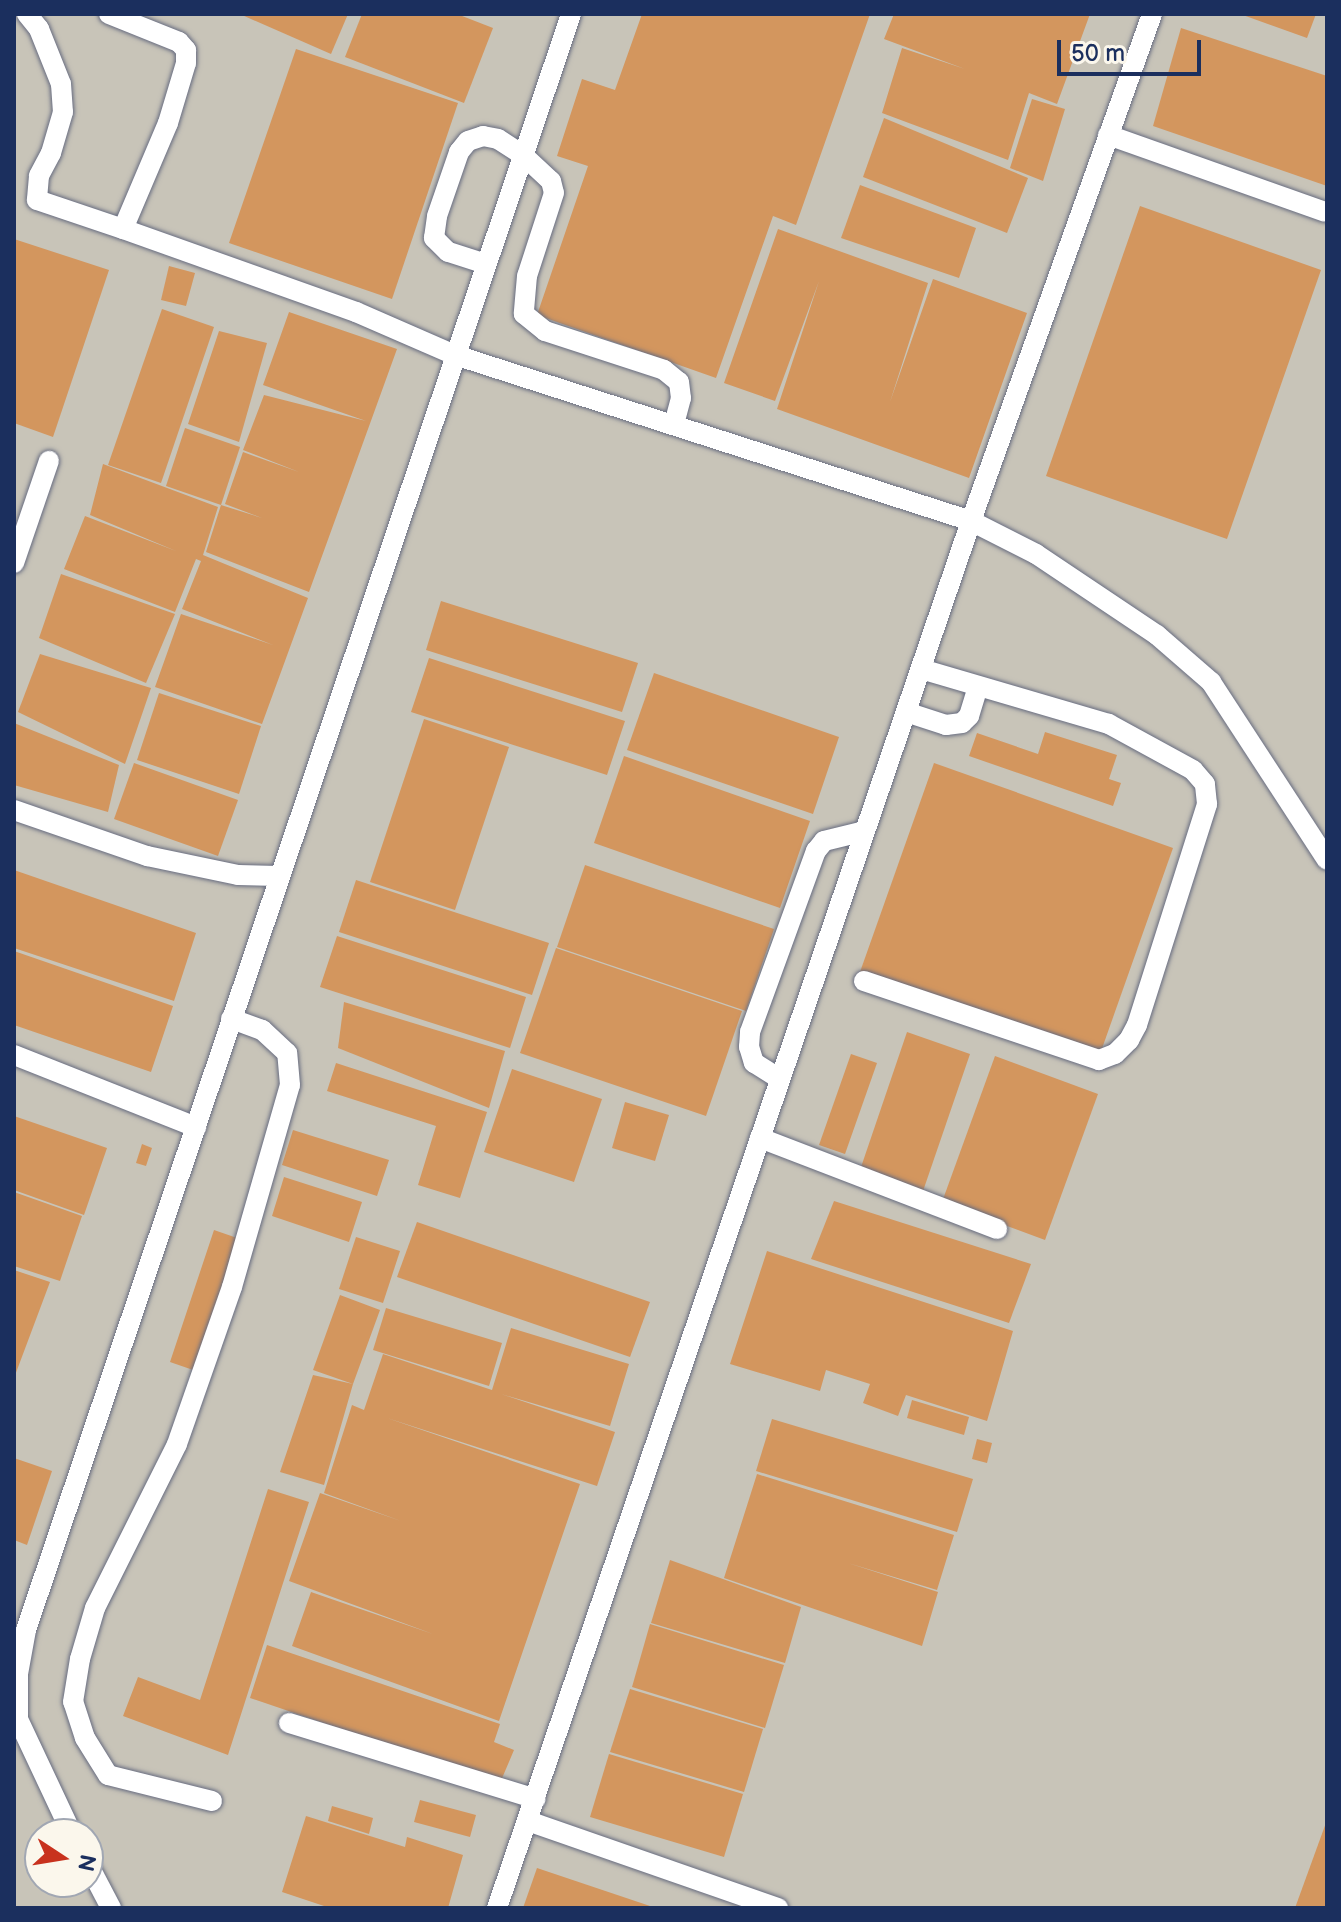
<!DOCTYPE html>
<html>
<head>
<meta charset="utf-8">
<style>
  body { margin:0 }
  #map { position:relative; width:1341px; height:1922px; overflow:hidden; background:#f3ddc0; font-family:"Balsamiq Sans",sans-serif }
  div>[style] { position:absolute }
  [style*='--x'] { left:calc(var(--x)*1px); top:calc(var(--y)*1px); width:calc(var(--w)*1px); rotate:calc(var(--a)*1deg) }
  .industrial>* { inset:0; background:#c8c4b8 }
  .building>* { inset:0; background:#d3965e }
  .roads { filter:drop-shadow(0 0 2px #676c80) drop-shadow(0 0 2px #676c80) }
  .minor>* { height:20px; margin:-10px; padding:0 10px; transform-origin:10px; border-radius:10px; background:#fff }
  span { translate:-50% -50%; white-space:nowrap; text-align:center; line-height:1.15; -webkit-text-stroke:8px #fbf7ec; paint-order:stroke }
  .frame { position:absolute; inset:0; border:16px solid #1b2f5e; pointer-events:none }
  .north { position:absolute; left:24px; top:1818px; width:80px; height:80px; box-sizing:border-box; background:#fbf7ec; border:2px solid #a1a7b3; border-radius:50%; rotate:102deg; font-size:22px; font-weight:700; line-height:32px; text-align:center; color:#1b2f5e }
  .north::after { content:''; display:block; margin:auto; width:28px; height:36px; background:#c8321e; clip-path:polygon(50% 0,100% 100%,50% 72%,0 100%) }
  .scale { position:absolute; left:1057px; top:40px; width:144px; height:36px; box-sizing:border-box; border:4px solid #1b2f5e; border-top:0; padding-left:10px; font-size:24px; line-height:28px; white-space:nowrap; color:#1b2f5e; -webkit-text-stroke:6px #fbf7ec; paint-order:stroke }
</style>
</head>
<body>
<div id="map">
  <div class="industrial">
    <div style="clip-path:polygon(evenodd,14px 14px,1327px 14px,1327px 1908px,14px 1908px,14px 14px,40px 1834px,88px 1834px,88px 1882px,40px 1882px,40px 1834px)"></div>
  </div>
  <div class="building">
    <div style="clip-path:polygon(348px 14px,331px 54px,242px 15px,243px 14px)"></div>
    <div style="clip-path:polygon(362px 14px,457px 14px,493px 28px,464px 103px,345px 57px)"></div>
    <div style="clip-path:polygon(642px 14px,870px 14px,796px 225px,773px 216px,716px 378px,537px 315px,588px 166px,557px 156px,582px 79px,615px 90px)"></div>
    <div style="clip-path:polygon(894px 14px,1090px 14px,1057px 104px,1029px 93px,1008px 160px,882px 113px,902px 48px,965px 69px,884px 39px)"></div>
    <div style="clip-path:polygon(1240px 14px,1316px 14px,1307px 38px)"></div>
    <div style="clip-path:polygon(1181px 28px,1327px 76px,1327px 186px,1153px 126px)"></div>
    <div style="clip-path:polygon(296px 49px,458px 103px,392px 299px,229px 243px)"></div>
    <div style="clip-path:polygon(1032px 99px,1065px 109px,1043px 181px,1010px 168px)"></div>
    <div style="clip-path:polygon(884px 118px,1028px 178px,1007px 233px,863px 177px)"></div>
    <div style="clip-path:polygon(860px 185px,976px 228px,959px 278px,841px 238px)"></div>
    <div style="clip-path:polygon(1140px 206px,1321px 270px,1227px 539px,1046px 476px)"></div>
    <div style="clip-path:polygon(778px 229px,928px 283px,890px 402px,933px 279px,1027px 313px,969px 478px,777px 409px,819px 281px,775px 401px,724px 383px)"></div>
    <div style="clip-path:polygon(14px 239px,109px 270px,53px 437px,14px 423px)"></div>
    <div style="clip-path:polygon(169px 266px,195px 273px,186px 306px,161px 300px)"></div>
    <div style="clip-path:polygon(162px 309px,214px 327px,161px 483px,108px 465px)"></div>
    <div style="clip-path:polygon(289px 312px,397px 349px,309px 592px,206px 552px,221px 505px,262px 518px,225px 504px,243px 452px,299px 472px,243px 450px,264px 395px,366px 421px,263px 385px)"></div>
    <div style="clip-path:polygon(219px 331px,267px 343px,239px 442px,188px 424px)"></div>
    <div style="clip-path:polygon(185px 428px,240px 447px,221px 505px,166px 486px)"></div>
    <div style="clip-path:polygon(103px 464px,218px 507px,203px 555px,308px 598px,262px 724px,155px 687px,181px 614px,273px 645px,182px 609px,201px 561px,196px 559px,175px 612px,64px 569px,85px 516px,176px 551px,90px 515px)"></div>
    <div style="clip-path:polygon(61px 574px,175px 614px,146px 683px,39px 638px)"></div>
    <div style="clip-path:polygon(441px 601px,638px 663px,622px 712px,426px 650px)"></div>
    <div style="clip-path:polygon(40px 654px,151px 688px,125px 764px,18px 712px)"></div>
    <div style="clip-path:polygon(429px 658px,625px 721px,607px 775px,411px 712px)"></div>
    <div style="clip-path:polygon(654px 673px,839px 737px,813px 814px,627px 750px)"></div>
    <div style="clip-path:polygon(159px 693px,261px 726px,239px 794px,137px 760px)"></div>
    <div style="clip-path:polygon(424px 719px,509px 747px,455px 910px,370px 882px)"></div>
    <div style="clip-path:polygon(14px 723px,119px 765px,108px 812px,14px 785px)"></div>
    <div style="clip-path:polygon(1045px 732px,1117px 755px,1109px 779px,1121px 783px,1113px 806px,969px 756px,977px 733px,1038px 754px)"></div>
    <div style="clip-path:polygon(624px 756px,810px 821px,780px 908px,594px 843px)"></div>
    <div style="clip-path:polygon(134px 763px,238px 800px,218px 856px,114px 819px)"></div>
    <div style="clip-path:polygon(934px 763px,1173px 848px,1099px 1057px,860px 972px)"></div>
    <div style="clip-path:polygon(585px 865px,774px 929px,746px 1011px,557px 947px)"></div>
    <div style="clip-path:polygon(14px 870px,196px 933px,174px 1001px,14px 948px)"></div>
    <div style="clip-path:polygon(356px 880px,549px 943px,532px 995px,339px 932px)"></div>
    <div style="clip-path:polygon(337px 936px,526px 997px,510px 1048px,320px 987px)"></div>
    <div style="clip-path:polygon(556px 948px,742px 1011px,706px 1116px,520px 1053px)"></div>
    <div style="clip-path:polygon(14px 951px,173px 1006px,151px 1072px,14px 1025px)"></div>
    <div style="clip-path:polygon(344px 1002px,505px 1051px,489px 1108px,338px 1048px)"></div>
    <div style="clip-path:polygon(907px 1032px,970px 1054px,922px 1194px,859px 1173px)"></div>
    <div style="clip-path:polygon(851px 1054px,877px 1063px,845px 1154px,819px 1145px)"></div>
    <div style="clip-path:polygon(995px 1056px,1098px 1094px,1045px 1240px,942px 1202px)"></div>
    <div style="clip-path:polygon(336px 1063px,487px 1112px,460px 1198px,418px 1185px,436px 1126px,327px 1091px)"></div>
    <div style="clip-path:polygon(512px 1069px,602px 1099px,574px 1182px,484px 1152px)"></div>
    <div style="clip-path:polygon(625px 1102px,669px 1115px,655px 1161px,612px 1148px)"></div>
    <div style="clip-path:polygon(14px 1116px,107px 1148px,84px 1215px,14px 1190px)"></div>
    <div style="clip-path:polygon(293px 1130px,389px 1160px,377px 1196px,282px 1165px)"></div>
    <div style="clip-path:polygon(142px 1144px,152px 1148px,146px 1166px,136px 1163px)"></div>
    <div style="clip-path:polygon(284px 1177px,362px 1202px,349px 1242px,272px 1216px)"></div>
    <div style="clip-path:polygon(14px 1192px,82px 1216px,60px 1281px,14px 1266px)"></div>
    <div style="clip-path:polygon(834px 1201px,1031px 1264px,1009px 1323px,811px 1259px)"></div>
    <div style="clip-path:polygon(417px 1222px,650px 1302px,630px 1357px,397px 1277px)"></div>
    <div style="clip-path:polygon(214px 1230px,240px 1239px,196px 1371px,170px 1362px)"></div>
    <div style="clip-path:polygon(356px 1237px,400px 1251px,383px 1303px,339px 1289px)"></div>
    <div style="clip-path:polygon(767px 1251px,1013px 1331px,987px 1421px,906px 1395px,898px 1416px,863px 1403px,870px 1384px,826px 1370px,820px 1391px,730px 1364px)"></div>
    <div style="clip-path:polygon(14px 1270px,50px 1282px,14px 1378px)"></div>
    <div style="clip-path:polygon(340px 1295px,380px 1310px,353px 1384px,324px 1485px,280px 1472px,313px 1375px,353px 1384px,313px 1370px)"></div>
    <div style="clip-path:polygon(386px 1308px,502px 1343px,489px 1386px,373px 1350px)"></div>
    <div style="clip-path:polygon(511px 1328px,629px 1364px,610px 1426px,501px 1394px,615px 1432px,597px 1486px,387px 1418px,580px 1484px,499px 1721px,292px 1646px,311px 1592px,433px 1634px,289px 1581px,320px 1493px,401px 1521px,324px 1493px,352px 1405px,364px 1410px,383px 1354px,492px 1390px)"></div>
    <div style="clip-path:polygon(912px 1400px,969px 1417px,964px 1435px,907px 1418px)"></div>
    <div style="clip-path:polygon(772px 1419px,973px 1479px,957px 1532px,756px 1471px)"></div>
    <div style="clip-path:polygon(977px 1439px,992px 1443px,987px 1463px,972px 1459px)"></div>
    <div style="clip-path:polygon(14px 1458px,52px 1471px,27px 1545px,14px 1540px)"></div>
    <div style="clip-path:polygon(757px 1474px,954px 1535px,937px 1590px,848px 1563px,938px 1592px,922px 1646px,724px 1578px)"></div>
    <div style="clip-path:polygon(268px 1489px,309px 1502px,228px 1755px,123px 1716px,138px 1677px,200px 1700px)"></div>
    <div style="clip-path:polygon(670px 1560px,801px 1607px,785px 1663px,651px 1623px)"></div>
    <div style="clip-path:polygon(650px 1624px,784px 1665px,765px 1728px,632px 1687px)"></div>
    <div style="clip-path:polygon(267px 1645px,500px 1724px,494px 1742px,514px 1750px,500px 1783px,250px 1698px)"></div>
    <div style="clip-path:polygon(630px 1689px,763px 1729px,744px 1792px,610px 1752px)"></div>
    <div style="clip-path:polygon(609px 1754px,743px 1794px,724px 1857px,590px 1817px)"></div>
    <div style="clip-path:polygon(420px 1800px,476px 1815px,470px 1837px,414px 1822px)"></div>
    <div style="clip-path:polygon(332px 1806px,373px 1818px,369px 1834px,328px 1821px)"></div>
    <div style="clip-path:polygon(306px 1816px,405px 1847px,407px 1837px,463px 1855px,448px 1908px,330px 1908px,282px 1892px)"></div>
    <div style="clip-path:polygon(1327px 1820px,1327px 1908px,1295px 1908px)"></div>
    <div style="clip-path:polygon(537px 1868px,653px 1907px,653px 1908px,523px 1908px)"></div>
  </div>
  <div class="roads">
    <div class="minor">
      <div style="--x:27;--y:14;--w:19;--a:51"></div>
      <div style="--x:39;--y:29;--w:59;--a:68.2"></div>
      <div style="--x:61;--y:84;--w:28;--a:86"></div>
      <div style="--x:63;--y:112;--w:43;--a:106.3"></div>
      <div style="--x:51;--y:153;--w:26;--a:118"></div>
      <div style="--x:39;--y:176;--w:24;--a:95"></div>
      <div style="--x:37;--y:200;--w:91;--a:18.6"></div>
      <div style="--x:109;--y:14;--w:75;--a:21.8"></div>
      <div style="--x:179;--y:42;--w:11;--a:49"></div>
      <div style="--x:186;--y:50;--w:13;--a:90"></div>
      <div style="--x:186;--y:63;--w:63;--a:106.7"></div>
      <div style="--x:168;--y:123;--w:115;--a:113"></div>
      <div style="--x:123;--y:229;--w:247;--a:19.6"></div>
      <div style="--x:356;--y:312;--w:108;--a:23.5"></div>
      <div style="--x:455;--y:355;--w:542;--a:17.83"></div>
      <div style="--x:971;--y:521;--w:73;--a:26.9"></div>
      <div style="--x:1036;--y:554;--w:146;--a:33.8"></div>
      <div style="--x:1157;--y:635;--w:72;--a:41"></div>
      <div style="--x:1211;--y:682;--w:212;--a:56.9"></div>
      <div style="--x:1108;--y:135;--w:230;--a:19.5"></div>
      <div style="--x:486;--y:264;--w:40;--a:-162"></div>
      <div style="--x:448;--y:252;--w:20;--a:-135"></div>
      <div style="--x:434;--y:238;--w:22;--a:-82"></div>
      <div style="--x:437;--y:216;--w:68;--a:-71"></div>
      <div style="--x:459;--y:152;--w:14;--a:-51"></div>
      <div style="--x:468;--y:141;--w:16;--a:-18"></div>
      <div style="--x:483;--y:136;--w:15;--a:11"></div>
      <div style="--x:498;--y:139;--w:31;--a:33"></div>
      <div style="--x:524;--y:156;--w:37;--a:43"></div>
      <div style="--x:551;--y:181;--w:12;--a:76"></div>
      <div style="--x:554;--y:193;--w:87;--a:108"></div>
      <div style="--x:527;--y:276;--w:38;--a:95"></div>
      <div style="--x:524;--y:314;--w:27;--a:39"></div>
      <div style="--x:545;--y:331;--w:125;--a:18.1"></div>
      <div style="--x:664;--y:370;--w:19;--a:39"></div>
      <div style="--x:679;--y:382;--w:16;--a:83"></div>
      <div style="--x:681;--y:398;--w:28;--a:105"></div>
      <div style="--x:14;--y:563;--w:108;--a:-71.1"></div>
      <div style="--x:906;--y:712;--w:42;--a:18"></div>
      <div style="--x:946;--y:725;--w:16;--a:-7"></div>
      <div style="--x:962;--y:723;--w:10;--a:-45"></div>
      <div style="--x:969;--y:716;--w:31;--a:-73"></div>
      <div style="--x:14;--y:810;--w:141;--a:19.1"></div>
      <div style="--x:147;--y:856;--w:93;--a:11.8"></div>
      <div style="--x:238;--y:875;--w:40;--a:1.4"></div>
      <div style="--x:864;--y:981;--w:248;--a:18.6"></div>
      <div style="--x:1099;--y:1060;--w:17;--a:-21"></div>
      <div style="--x:1115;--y:1054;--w:20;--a:-45"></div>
      <div style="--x:1129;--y:1040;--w:17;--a:-62"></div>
      <div style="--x:1137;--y:1025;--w:232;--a:-72.4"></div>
      <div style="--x:1207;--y:804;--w:20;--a:-96"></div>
      <div style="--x:1205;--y:784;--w:18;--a:-131"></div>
      <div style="--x:1193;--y:770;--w:96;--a:-151.3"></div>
      <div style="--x:1109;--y:724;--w:196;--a:-163.7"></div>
      <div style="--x:14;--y:1055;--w:196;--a:21.6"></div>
      <div style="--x:780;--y:1079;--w:31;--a:-148"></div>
      <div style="--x:754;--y:1063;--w:17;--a:-107"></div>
      <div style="--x:749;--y:1047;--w:15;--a:-86"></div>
      <div style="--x:750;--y:1032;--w:193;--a:-70"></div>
      <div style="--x:816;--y:851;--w:13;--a:-51"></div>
      <div style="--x:824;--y:841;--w:42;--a:-13.7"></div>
      <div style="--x:760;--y:1138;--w:254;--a:21"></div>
      <div style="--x:289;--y:1723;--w:258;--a:17.1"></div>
      <div style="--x:212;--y:1801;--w:107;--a:-166"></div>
      <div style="--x:108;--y:1775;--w:44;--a:-121.9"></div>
      <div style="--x:85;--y:1738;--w:38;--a:-108"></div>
      <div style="--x:73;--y:1702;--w:44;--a:-80.8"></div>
      <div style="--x:80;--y:1659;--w:53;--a:-73.6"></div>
      <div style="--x:95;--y:1608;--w:183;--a:-63.4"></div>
      <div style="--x:177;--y:1444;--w:166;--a:-70.7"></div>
      <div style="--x:232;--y:1287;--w:210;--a:-74"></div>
      <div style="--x:290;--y:1085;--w:32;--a:-95"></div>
      <div style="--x:287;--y:1053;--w:34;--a:-137"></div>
      <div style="--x:262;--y:1030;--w:33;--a:-160"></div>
      <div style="--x:528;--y:1821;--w:265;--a:19.2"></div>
      <div style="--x:72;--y:1834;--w:127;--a:-115.2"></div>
      <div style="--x:18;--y:1719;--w:45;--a:-90"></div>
      <div style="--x:18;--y:1674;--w:45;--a:-79.7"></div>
      <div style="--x:26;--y:1630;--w:1705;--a:-71.36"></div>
      <div style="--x:88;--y:1864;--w:50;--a:62.4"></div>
      <div style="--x:497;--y:1908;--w:1466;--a:-71.13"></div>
      <div style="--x:971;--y:521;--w:538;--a:-70.35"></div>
    </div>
  </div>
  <div class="frame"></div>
  <div class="north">N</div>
  <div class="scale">50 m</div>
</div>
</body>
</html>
